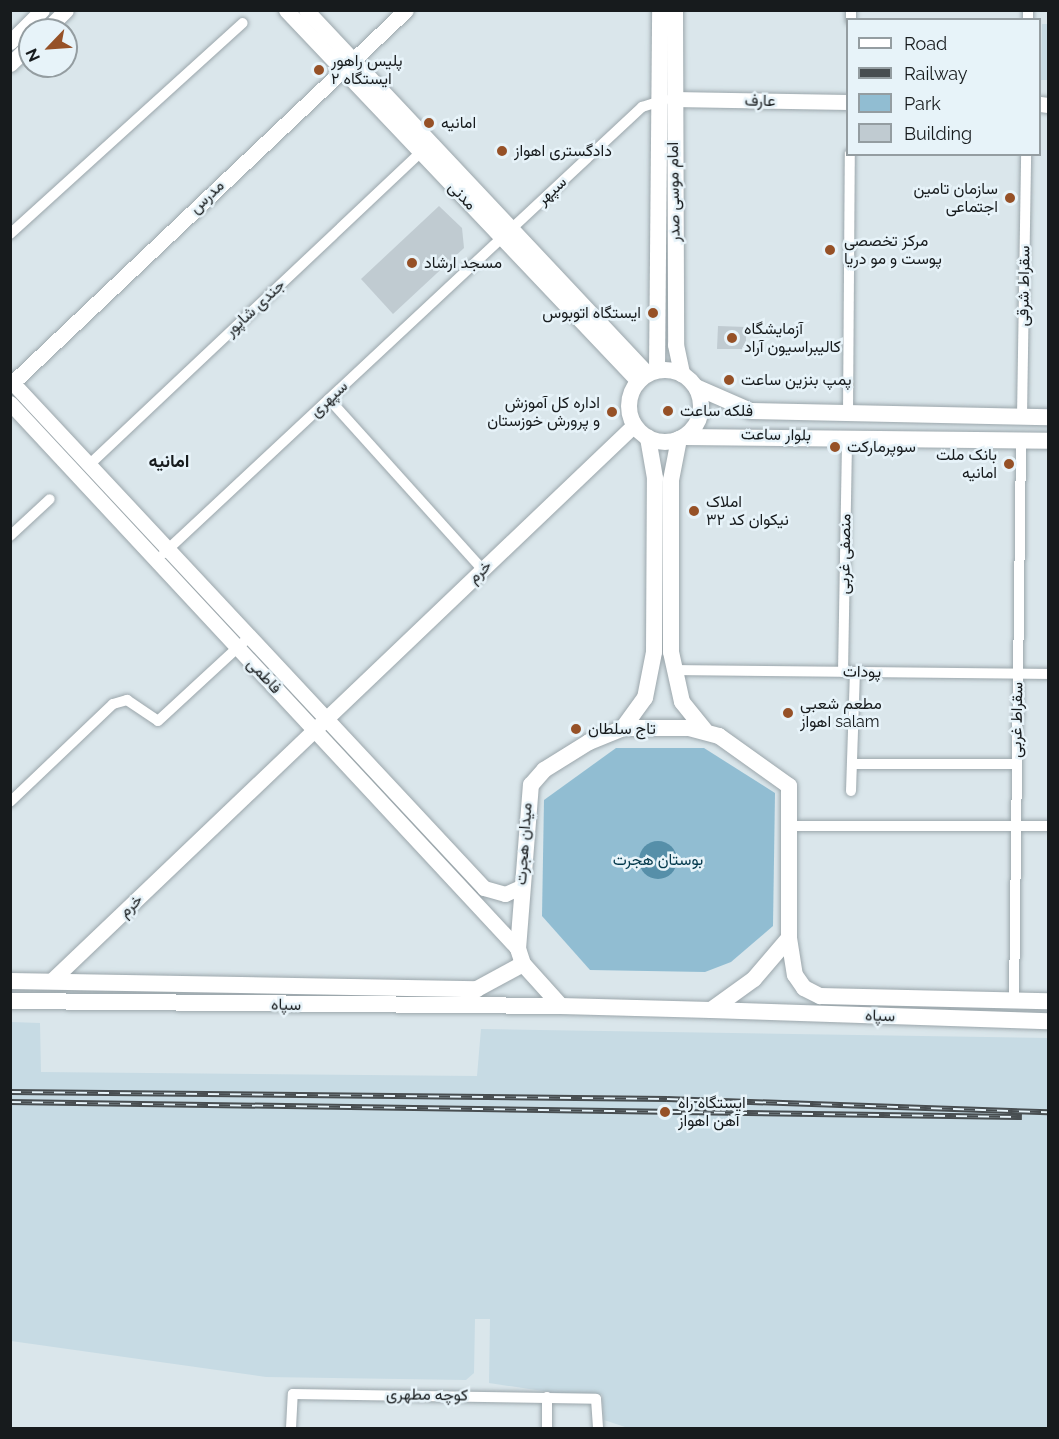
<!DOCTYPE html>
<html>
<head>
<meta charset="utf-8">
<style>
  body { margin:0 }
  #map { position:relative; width:1059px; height:1439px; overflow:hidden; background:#dae6eb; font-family:Raleway,Vazirmatn,sans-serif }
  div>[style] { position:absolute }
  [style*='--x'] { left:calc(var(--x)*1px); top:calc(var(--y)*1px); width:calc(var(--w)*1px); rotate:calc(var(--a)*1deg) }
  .built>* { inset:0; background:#c7dbe4 }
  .green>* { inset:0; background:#91bdd2 }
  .water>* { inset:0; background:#568fa9 }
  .round { border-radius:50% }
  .building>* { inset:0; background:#c0cbd1 }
  .roads { filter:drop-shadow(0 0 2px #9ba6ab) drop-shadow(0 0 2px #9ba6ab) }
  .street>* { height:10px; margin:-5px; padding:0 5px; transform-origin:5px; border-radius:5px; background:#fff }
  .secondary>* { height:15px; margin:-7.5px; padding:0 7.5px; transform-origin:7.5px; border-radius:7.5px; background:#fff }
  .primary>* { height:16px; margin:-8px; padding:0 8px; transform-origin:8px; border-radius:8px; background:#fff }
  .primary>.ring { margin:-8px; padding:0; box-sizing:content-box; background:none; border:16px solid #fff; border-radius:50% }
  .rail>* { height:6px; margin-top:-3px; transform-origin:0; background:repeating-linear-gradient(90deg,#e7f3f9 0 11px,#484e51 0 22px); box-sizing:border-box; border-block:2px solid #484e51 }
  .dots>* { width:16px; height:16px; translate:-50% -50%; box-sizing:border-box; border:3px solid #e7f3f9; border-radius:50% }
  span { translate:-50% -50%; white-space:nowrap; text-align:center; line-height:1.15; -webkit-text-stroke:5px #e7f3f9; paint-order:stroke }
  .poi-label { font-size:16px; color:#171b1d }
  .left { translate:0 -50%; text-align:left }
  .right { translate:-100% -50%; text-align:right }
  .street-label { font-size:16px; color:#171b1d }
  .park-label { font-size:16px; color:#04394c }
  .neighbourhood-label { font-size:18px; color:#171b1d; font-weight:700 }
  .frame { position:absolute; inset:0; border:12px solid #171b1d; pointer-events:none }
  .legend { position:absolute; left:846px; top:18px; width:195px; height:138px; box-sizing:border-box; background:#e7f3f9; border:2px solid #949da1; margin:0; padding:8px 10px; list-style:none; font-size:18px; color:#171b1d }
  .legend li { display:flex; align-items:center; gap:12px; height:30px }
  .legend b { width:30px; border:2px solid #949da1 }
  .north { position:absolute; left:18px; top:18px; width:60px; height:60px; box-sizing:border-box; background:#e7f3f9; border:2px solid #949da1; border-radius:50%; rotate:245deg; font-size:16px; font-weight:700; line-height:24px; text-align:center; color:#171b1d }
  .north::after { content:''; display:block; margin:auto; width:21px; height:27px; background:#965127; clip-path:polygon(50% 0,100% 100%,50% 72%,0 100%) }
</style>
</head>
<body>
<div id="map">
  <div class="built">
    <div style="clip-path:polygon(1042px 24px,1048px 24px,1048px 80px,1041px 80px)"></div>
    <div style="clip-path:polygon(11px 1022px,40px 1023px,41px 1072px,477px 1076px,481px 1029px,1048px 1038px,1048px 1428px,628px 1428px,604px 1420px,602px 1394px,596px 1399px,489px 1383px,490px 1319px,475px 1319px,474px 1373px,466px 1380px,266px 1377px,11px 1341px)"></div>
  </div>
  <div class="green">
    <div style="clip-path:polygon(616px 748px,704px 748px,775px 793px,773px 926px,731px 962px,705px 972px,590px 970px,542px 916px,544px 800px)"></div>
  </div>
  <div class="water">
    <div class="round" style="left:639px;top:841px;width:38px;height:38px"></div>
  </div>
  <div class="building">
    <div style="clip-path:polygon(439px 206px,462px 228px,464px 248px,393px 314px,361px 279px)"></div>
    <div style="clip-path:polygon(718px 326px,746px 327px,746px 349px,717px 349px)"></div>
  </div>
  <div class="roads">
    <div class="street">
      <div style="--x:851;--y:20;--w:10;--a:-90"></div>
      <div style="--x:1028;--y:20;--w:10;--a:-90"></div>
      <div style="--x:10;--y:234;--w:314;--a:-42.2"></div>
      <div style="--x:329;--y:399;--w:230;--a:48"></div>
      <div style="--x:848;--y:413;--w:259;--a:-89.6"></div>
      <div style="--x:1022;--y:417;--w:263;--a:-89.1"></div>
      <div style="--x:90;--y:464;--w:455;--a:-43.3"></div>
      <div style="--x:10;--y:536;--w:54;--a:-42.8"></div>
      <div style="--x:164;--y:553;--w:654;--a:-43.02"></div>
      <div style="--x:642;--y:107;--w:23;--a:-18"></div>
      <div style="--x:675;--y:670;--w:373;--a:0.6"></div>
      <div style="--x:843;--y:672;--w:236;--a:-89"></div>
      <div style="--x:852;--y:764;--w:165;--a:0"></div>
      <div style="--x:851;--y:791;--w:119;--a:-88.1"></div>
      <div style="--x:10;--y:802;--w:142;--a:-43.6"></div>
      <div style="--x:113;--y:704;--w:15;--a:-16"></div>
      <div style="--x:127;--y:700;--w:37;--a:34"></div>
      <div style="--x:158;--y:721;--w:125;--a:-42.7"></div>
      <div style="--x:793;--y:826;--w:255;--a:0"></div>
      <div style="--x:1014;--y:1000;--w:560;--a:-89.28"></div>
      <div style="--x:291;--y:1428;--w:34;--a:-87"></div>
      <div style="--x:293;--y:1394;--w:303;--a:0.9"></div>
      <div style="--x:596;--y:1399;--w:29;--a:86"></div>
      <div style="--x:547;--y:1428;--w:31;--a:-90"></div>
    </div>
    <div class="secondary">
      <div style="--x:286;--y:10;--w:511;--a:46.51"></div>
      <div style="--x:306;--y:10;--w:499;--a:46.8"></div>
      <div style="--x:46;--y:30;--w:28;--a:-45"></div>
      <div style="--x:10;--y:42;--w:45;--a:-45"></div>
      <div style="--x:10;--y:64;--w:28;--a:-44"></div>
      <div style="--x:673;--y:99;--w:175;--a:1"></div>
      <div style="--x:1040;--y:104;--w:8;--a:7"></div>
      <div style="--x:10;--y:380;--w:695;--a:46.98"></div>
      <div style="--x:484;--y:888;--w:22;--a:16"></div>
      <div style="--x:505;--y:894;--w:17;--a:-24"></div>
      <div style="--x:10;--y:385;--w:545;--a:-43.44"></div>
      <div style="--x:10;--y:403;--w:746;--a:47.06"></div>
      <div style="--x:51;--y:981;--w:806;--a:-43.64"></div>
    </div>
    <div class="primary">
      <div style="--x:675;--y:10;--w:335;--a:89.8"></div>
      <div style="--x:676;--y:345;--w:30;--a:78"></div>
      <div class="ring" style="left:629px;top:370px;width:56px;height:56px"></div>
      <div style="--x:657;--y:370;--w:360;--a:-89.5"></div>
      <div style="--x:696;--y:387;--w:60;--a:23.6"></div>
      <div style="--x:751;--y:411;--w:297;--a:1.2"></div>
      <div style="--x:684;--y:437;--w:364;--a:0.6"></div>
      <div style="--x:679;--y:439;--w:42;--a:101"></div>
      <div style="--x:671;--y:480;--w:172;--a:90"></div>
      <div style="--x:671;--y:652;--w:51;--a:77.6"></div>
      <div style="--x:682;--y:702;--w:36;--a:51"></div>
      <div style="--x:623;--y:728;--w:37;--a:-54"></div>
      <div style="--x:645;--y:698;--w:47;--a:-78.9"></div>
      <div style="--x:654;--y:652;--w:174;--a:-89.7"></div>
      <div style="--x:655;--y:478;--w:41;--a:-99.9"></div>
      <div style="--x:789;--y:938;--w:54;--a:130.5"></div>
      <div style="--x:754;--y:979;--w:53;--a:144.2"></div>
      <div style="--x:711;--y:1010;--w:150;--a:-178.5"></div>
      <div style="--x:561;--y:1006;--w:57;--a:-132.1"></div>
      <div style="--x:523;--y:964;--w:16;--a:-108"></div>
      <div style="--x:518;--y:949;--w:165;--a:-85.5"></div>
      <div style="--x:531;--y:785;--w:20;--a:-49"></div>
      <div style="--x:544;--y:770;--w:53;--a:-31.9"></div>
      <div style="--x:589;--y:742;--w:37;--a:-22"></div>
      <div style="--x:623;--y:728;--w:66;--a:0"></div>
      <div style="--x:689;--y:728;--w:31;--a:15"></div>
      <div style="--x:719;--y:736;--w:86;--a:35.5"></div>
      <div style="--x:789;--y:786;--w:152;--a:90"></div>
      <div style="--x:789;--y:938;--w:37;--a:81"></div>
      <div style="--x:795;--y:975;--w:16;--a:55"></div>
      <div style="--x:804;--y:988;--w:18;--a:27"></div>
      <div style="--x:820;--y:996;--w:228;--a:1.3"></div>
      <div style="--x:10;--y:981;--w:467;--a:1"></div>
      <div style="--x:477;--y:989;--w:52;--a:-28.5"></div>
      <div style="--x:10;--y:1001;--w:551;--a:0.52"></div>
      <div style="--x:711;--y:1010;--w:337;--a:1.9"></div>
    </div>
  </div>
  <div class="rail">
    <div style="--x:10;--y:1092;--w:657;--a:0.61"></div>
    <div style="--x:667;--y:1099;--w:381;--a:2"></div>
    <div style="--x:10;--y:1102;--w:1012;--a:0.85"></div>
  </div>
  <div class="dots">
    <div style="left:319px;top:70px;background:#965127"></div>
    <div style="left:429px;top:123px;background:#965127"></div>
    <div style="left:502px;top:151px;background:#965127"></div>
    <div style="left:1010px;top:198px;background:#965127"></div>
    <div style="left:830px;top:250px;background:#965127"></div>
    <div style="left:412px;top:263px;background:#965127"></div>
    <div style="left:653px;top:313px;background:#965127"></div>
    <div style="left:732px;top:338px;background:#965127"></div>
    <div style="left:729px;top:380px;background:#965127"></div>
    <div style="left:668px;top:411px;background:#965127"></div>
    <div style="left:612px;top:412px;background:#965127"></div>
    <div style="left:835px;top:447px;background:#965127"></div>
    <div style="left:1009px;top:464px;background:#965127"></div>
    <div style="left:694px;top:511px;background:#965127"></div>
    <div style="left:788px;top:713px;background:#965127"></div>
    <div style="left:576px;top:729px;background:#965127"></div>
    <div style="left:665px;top:1112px;background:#965127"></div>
  </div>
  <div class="poi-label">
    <span class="left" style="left:331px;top:70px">پلیس راهور<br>ایستگاه ۲</span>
    <span class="left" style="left:441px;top:123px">امانیه</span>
    <span class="left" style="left:514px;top:151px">دادگستری اهواز</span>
    <span class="right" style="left:998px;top:198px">سازمان تامین<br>اجتماعی</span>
    <span class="left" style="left:844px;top:250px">مرکز تخصصی<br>پوست و مو دریا</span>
    <span class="left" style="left:424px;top:263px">مسجد ارشاد</span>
    <span class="right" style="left:641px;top:313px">ایستگاه اتوبوس</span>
    <span class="left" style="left:744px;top:338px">آزمایشگاه<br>کالیبراسیون آراد</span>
    <span class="left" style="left:741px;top:380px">پمپ بنزین ساعت</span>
    <span class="right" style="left:600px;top:412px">اداره کل آموزش<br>و پرورش خوزستان</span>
    <span class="left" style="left:680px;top:411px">فلکه ساعت</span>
    <span class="left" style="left:847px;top:447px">سوپرمارکت</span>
    <span class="right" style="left:997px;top:464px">بانک ملت<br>امانیه</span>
    <span class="left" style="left:706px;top:511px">املاک<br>نیکوان کد ۳۲</span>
    <span class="left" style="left:800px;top:713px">مطعم شعبي<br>اهواز salam</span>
    <span class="left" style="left:588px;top:729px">تاج سلطان</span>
    <span class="left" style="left:678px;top:1112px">ایستگاه راه<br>آهن اهواز</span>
  </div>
  <div class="street-label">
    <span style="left:760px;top:101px;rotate:1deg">عارف</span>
    <span style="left:552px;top:191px;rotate:-43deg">سپهر</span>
    <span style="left:674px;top:192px;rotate:-91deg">امام موسی صدر</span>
    <span style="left:462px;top:196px;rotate:46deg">مدنی</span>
    <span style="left:207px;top:197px;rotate:-43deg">مدرس</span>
    <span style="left:1024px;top:286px;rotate:-89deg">سقراط شرقی</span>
    <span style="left:255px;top:308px;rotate:-43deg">جندی شاپور</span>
    <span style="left:329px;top:399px;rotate:-43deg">سپهری</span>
    <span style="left:776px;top:435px;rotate:1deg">بلوار ساعت</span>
    <span style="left:845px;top:554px;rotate:-89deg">منصفی غربی</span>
    <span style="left:480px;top:572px;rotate:-44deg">خرم</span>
    <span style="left:862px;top:672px;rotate:1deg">پودات</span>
    <span style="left:264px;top:676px;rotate:47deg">فاطمی</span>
    <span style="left:1017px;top:720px;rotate:-89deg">سقراط غربی</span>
    <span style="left:524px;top:844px;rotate:-86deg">میدان هجرت</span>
    <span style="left:131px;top:906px;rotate:-44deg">خرم</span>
    <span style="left:286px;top:1005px;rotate:1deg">سپاه</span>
    <span style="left:880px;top:1016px;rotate:2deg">سپاه</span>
    <span style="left:427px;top:1395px;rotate:1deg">کوچه مطهری</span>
  </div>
  <div class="park-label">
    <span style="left:658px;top:860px">بوستان هجرت</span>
  </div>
  <div class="neighbourhood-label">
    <span style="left:169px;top:461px">امانیه</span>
  </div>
  <div class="frame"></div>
  <ul class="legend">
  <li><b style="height:8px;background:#fff"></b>Road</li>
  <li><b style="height:8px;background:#484e51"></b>Railway</li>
  <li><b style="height:16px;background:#91bdd2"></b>Park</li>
  <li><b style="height:16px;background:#c0cbd1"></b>Building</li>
  </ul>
  <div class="north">N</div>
</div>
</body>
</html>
